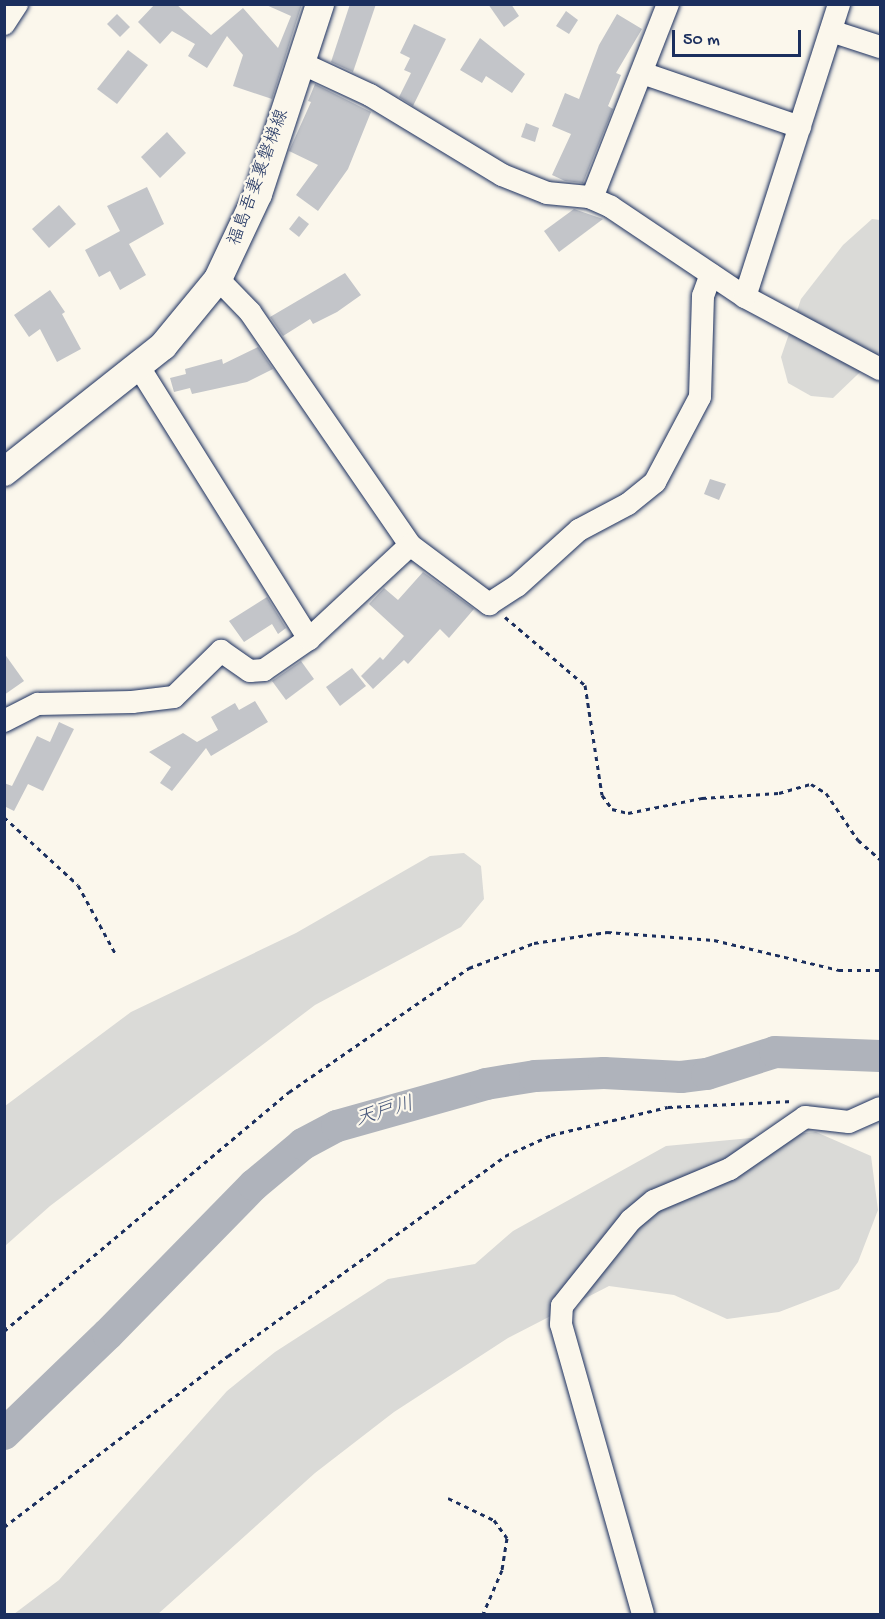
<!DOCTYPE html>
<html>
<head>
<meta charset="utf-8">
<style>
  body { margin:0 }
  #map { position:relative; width:885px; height:1619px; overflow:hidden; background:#fbf7ec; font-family:"Gochi Hand","Klee One",sans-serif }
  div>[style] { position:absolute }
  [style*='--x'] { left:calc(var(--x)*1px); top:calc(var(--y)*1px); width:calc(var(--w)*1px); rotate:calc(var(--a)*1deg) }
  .green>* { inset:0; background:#dadad7 }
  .river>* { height:32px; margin:-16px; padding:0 16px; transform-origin:16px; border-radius:16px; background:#afb3bb }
  .building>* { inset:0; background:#c3c5c9 }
  .path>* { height:3px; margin-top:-1.5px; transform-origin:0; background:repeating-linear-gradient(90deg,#1b2f5e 0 4.5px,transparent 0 9px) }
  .roads { filter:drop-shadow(0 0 2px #1b2f5e) drop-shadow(0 0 2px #1b2f5e) }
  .minor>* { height:22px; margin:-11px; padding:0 11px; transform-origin:11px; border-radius:11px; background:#fbf7ec }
  .major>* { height:28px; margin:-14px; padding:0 14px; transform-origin:14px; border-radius:14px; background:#fbf7ec }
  span { translate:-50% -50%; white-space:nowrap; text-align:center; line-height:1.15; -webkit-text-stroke:4.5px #fbf7ec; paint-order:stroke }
  .street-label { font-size:18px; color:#1b2f5e }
  .water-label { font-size:20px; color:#47577a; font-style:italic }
  .frame { position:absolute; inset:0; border:6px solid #1b2f5e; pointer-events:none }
  .scale { position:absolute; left:672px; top:30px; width:129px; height:27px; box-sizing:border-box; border:3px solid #1b2f5e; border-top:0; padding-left:8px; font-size:18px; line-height:21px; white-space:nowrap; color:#1b2f5e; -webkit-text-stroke:4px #fbf7ec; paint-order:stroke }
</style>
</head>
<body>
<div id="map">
  <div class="green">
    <div style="clip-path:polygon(872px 219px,880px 220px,880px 353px,833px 398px,811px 396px,788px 383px,781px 357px,801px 299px,843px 245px)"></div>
    <div style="clip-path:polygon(464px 853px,481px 866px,484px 899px,461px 927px,315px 1005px,50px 1206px,5px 1246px,5px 1106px,131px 1012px,296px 933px,430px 856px)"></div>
    <div style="clip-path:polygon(816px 1132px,871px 1156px,878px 1210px,858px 1262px,839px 1289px,779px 1312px,727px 1319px,674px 1295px,609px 1286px,508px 1338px,394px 1412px,315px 1473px,158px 1614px,14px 1614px,59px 1580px,227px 1391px,275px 1352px,388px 1279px,475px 1264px,513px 1231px,666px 1146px)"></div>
  </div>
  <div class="river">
    <div style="--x:4;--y:1434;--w:144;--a:-43.9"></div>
    <div style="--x:108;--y:1334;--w:209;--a:-45.6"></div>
    <div style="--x:254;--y:1185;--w:64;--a:-39.9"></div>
    <div style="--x:303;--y:1144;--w:38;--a:-28"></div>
    <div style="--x:337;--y:1126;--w:155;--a:-15.7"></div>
    <div style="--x:486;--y:1084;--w:50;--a:-9.3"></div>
    <div style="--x:535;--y:1076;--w:69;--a:-2.5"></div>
    <div style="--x:604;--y:1073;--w:77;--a:3"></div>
    <div style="--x:681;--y:1077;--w:26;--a:-7"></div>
    <div style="--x:707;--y:1074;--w:71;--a:-17.9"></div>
    <div style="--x:775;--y:1052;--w:105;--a:2.2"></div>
  </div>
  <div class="building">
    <div style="clip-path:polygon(155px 4px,176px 4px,211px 35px,243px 8px,278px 48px,291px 16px,264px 4px,302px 4px,272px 99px,233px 86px,243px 55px,227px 36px,207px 68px,188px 56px,195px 44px,172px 31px,160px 44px,138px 22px)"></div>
    <div style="clip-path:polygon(350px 4px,376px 4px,353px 72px,331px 62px)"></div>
    <div style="clip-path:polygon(488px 4px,511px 4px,519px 16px,504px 27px)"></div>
    <div style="clip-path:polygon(566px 11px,578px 20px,569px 34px,556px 26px)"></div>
    <div style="clip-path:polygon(117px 14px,130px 27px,120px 37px,107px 24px)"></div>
    <div style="clip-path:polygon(617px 14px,642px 29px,616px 73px,621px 75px,608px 106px,613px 109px,583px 183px,565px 181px,552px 175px,571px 134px,552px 126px,565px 93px,579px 99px,599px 45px)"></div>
    <div style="clip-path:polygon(414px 24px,446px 39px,413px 106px,399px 97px,411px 73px,404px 70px,410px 58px,400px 53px)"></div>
    <div style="clip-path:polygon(480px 38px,525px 74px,512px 93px,486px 76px,482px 83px,460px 70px)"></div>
    <div style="clip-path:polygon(128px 50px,148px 65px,117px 104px,97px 89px)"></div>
    <div style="clip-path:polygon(315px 84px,371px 112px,348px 169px,318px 211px,296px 195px,318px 165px,289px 151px,311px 102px,308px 101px)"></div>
    <div style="clip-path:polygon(526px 123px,539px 128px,535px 142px,521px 137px)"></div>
    <div style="clip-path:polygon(167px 132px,186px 153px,160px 178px,141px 157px)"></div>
    <div style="clip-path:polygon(147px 187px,164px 224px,129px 244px,146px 275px,120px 290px,110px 271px,99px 277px,85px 250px,120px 231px,107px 206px)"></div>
    <div style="clip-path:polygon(59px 205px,76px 224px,49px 248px,32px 229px)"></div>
    <div style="clip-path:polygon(574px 209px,603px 219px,559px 252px,544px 231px)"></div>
    <div style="clip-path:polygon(299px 216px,309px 224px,299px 237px,289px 229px)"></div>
    <div style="clip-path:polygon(345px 273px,361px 295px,337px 312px,313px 324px,310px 319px,283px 336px,270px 317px)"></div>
    <div style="clip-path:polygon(50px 290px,65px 312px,62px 314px,81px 349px,57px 362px,40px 329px,29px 337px,14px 315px)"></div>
    <div style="clip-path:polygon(258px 347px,273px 369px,247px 382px,192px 394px,190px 388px,174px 392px,170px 378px,186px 374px,185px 369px,222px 359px,223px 364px)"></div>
    <div style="clip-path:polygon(710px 479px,726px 484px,719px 500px,704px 494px)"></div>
    <div style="clip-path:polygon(423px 572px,474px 609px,449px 638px,440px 629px,408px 664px,404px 660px,373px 689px,361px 676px,380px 657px,383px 660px,404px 636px,369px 604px,384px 588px,398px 600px)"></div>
    <div style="clip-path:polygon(267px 597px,286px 628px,278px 634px,272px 624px,244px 642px,229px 621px)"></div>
    <div style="clip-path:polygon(4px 653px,24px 681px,4px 695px)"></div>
    <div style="clip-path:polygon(301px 661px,314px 679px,286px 700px,272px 681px)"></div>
    <div style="clip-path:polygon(352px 668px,366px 686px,340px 706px,326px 687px)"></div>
    <div style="clip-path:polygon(255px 701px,268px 722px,211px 756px,206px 748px,172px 791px,160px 783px,171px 767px,149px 752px,183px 733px,197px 742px,218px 730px,211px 717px,235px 703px,239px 710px)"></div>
    <div style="clip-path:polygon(59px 722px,74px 729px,43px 791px,28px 784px,14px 811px,4px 806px,4px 783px,12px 786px,37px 736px,50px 742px)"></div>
  </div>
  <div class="path">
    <div style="--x:505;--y:617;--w:105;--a:40.4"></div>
    <div style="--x:585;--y:685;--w:111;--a:81.2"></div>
    <div style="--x:602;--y:795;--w:17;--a:54"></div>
    <div style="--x:612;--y:809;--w:16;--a:14"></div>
    <div style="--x:628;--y:813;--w:76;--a:-11.5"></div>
    <div style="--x:702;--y:798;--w:77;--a:-3.7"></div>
    <div style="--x:779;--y:793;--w:33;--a:-16"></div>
    <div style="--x:811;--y:784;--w:17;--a:31"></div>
    <div style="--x:826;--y:793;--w:57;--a:55.8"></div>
    <div style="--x:858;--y:840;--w:29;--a:41"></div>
    <div style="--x:4;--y:817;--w:100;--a:42.6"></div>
    <div style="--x:78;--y:885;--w:77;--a:61.4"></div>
    <div style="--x:4;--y:1331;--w:372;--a:-40"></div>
    <div style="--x:289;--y:1092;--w:219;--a:-34.6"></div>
    <div style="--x:469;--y:968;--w:70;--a:-21"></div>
    <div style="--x:534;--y:943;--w:74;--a:-8.6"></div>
    <div style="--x:607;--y:932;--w:107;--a:4.3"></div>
    <div style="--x:714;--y:940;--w:129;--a:13.5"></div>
    <div style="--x:839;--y:970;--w:41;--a:0"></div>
    <div style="--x:448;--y:1498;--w:51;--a:25.6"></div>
    <div style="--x:494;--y:1520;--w:22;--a:54"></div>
    <div style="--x:507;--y:1538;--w:32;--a:99"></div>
    <div style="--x:502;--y:1570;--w:48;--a:113.4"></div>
    <div style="--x:4;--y:1527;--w:282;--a:-37.4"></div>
    <div style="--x:228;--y:1356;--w:342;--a:-35.8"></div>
    <div style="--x:505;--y:1156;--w:51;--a:-24.5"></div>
    <div style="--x:551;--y:1135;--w:120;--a:-13.5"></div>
    <div style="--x:668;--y:1107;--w:125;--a:-2.7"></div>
  </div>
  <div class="roads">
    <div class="minor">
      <div style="--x:4;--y:24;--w:24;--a:-57"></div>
      <div style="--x:831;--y:31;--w:52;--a:18.1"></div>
      <div style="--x:301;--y:63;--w:76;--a:24.9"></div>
      <div style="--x:370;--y:95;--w:154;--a:31.2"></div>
      <div style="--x:502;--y:175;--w:48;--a:21.8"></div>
      <div style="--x:547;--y:193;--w:42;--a:5.4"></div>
      <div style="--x:589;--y:197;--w:24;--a:24"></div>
      <div style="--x:611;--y:207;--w:161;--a:33.9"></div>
      <div style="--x:745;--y:297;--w:153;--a:28.1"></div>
      <div style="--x:642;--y:73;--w:167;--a:18.9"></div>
      <div style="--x:592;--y:198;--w:208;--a:-68.6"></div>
      <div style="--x:218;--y:279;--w:46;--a:45.9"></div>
      <div style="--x:250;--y:312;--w:283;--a:55.5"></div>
      <div style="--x:410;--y:545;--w:99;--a:36.8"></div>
      <div style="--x:489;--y:604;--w:33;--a:-33"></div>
      <div style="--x:517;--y:586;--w:84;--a:-42.1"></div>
      <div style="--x:579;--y:530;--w:55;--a:-28"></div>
      <div style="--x:628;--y:504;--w:35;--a:-39"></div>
      <div style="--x:655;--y:482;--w:96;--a:-62.1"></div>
      <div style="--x:700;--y:397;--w:101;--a:-88.3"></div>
      <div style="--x:703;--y:296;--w:23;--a:-70"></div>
      <div style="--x:745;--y:297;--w:308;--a:-72.2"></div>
      <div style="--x:139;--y:367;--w:321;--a:58"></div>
      <div style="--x:4;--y:721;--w:38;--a:-27"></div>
      <div style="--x:38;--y:704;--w:94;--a:-1.2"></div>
      <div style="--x:132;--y:702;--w:42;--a:-6.8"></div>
      <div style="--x:174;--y:697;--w:66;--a:-44.4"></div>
      <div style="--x:221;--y:651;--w:35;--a:35"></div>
      <div style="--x:250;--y:671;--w:14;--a:-4"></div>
      <div style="--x:264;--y:670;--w:55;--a:-34.6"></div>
      <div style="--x:309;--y:639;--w:138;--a:-42.9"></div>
      <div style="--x:643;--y:1614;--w:301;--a:-105.8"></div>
      <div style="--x:561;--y:1324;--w:18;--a:-87"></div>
      <div style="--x:562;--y:1306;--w:110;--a:-51.3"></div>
      <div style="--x:631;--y:1220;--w:30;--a:-40"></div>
      <div style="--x:654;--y:1201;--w:82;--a:-22.8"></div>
      <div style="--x:730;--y:1169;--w:91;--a:-34.7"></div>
      <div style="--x:805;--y:1117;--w:44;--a:6.5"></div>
      <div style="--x:849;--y:1122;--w:34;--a:-24"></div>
    </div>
    <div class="major">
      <div style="--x:4;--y:472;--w:203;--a:-38.4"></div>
      <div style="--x:163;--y:346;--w:87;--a:-50.6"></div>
      <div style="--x:218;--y:279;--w:94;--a:-64.8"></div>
      <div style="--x:258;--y:194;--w:200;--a:-71.9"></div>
    </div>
  </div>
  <div class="street-label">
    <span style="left:260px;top:178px;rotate:-70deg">福島吾妻裏磐梯線</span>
  </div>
  <div class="water-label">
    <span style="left:385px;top:1113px;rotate:-16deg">天戸川</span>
  </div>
  <div class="frame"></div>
  <div class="scale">50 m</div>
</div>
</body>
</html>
